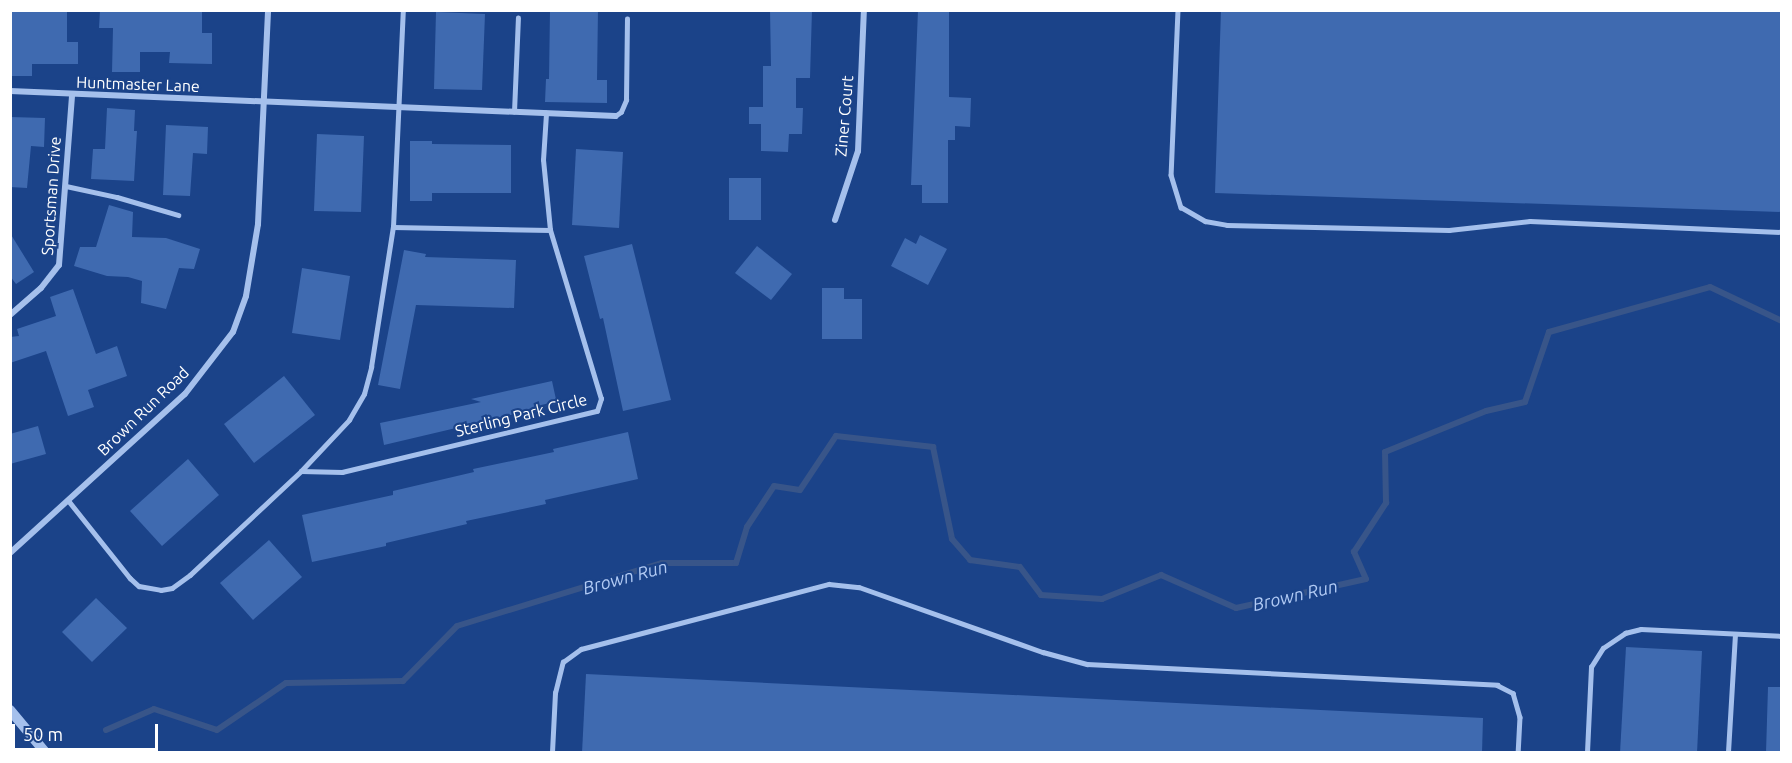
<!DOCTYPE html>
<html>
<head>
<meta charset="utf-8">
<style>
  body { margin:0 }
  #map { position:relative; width:1792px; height:763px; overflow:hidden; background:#1b4389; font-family:Ubuntu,sans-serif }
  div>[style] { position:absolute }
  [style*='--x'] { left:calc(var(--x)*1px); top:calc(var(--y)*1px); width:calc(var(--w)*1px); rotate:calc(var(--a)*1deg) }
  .stream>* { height:6px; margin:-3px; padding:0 3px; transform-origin:3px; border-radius:3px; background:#385589 }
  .building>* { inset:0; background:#3f6ab0 }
  .service>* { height:4.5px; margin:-2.25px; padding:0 2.25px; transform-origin:2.25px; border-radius:2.25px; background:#a5c0ec }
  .minor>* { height:6px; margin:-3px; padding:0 3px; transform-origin:3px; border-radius:3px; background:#a5c0ec }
  .tertiary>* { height:10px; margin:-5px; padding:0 5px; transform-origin:5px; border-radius:5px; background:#a5c0ec }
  span { translate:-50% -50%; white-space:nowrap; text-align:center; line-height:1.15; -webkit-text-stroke:4.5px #1b4389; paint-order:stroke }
  .street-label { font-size:16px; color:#fff }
  .water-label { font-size:18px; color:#b1caf4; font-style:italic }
  .frame { position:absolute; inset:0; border:12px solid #fff; pointer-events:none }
  .scale { position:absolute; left:12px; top:724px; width:146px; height:27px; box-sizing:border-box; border:3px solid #fff; border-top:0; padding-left:8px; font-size:18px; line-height:21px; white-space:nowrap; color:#fff; -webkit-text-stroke:4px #1b4389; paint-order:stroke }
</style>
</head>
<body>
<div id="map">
  <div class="stream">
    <div style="--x:106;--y:730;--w:52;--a:-23.6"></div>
    <div style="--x:154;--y:709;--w:66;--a:18.4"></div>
    <div style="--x:217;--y:730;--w:83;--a:-34.3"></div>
    <div style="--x:286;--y:683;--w:117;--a:-1"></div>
    <div style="--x:403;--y:681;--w:77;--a:-45.5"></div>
    <div style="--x:457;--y:626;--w:214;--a:-17.1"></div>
    <div style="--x:662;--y:563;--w:74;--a:0"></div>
    <div style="--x:736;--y:563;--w:38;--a:-73"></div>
    <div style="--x:747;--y:527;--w:49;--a:-56.6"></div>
    <div style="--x:774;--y:486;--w:26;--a:9"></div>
    <div style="--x:800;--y:490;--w:65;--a:-56.3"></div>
    <div style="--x:836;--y:436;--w:98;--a:6.5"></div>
    <div style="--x:933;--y:447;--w:94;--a:78.3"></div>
    <div style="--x:952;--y:539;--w:28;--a:49"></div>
    <div style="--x:970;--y:560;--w:50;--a:8"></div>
    <div style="--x:1020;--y:567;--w:35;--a:53"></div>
    <div style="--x:1041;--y:595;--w:61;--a:3.8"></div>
    <div style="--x:1102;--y:599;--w:64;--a:-22.1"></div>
    <div style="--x:1161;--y:575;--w:82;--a:23.7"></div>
    <div style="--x:1236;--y:608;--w:133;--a:-12.6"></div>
    <div style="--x:1366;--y:579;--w:30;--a:-114"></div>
    <div style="--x:1354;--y:552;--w:59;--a:-56.9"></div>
    <div style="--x:1386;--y:503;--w:51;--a:-91.1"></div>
    <div style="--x:1385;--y:452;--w:109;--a:-22.1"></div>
    <div style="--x:1486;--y:411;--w:40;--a:-13"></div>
    <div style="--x:1525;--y:402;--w:74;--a:-71.1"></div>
    <div style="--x:1549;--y:332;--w:167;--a:-15.6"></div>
    <div style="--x:1710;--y:287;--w:80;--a:25.3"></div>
  </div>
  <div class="building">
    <div style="clip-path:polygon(10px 10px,67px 10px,67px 42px,78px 42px,78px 64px,32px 64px,32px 76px,10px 76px)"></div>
    <div style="clip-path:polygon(100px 10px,202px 10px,202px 33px,212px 33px,212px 64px,169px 63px,170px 52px,140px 52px,140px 72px,112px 72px,113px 28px,99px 28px)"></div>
    <div style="clip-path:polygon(550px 10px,598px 10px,597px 80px,607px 80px,607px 103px,545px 102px,546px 79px,549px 79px)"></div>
    <div style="clip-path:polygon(770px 10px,812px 10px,810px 78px,796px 78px,796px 108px,803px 108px,802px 134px,789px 134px,788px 152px,761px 151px,761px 124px,749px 124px,749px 107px,763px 107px,763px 66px,771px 66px)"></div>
    <div style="clip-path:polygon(918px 10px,949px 10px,949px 97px,971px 98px,970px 127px,955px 126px,955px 140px,948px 140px,948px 203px,922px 203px,922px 185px,911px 185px)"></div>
    <div style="clip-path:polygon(1221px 10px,1782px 10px,1782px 212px,1215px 193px)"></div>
    <div style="clip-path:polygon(436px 12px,485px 14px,482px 90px,434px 89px)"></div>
    <div style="clip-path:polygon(107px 108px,135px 110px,134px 131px,137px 131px,134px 181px,91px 179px,93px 149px,105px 149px)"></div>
    <div style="clip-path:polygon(10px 117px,45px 118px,44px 147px,31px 146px,27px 188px,10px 187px)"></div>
    <div style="clip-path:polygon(166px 125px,208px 127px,207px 154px,193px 153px,190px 196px,163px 195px)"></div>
    <div style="clip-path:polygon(317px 134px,364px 136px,361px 212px,314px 211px)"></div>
    <div style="clip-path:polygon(410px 141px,432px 141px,432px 144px,511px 145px,511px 193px,432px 193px,432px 201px,410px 201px)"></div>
    <div style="clip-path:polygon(576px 149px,623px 152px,619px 228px,572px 225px)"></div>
    <div style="clip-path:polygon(729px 178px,761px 178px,761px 220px,729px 220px)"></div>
    <div style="clip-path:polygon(109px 205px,133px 212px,132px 237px,166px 238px,200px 249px,194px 269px,179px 268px,166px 309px,141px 303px,142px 281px,128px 277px,107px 276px,74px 266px,80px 247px,96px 247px)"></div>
    <div style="clip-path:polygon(10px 233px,34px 272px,16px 284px,10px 276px)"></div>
    <div style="clip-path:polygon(920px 235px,947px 249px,928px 285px,891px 266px,905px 238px,916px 244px)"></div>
    <div style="clip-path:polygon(632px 244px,671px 400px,623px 411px,603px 318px,600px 319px,584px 256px)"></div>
    <div style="clip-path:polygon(757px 246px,792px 274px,771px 300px,735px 273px)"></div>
    <div style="clip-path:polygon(404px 250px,426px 254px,425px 257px,516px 260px,514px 308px,416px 305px,400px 389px,378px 385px)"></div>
    <div style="clip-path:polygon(302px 268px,350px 276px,340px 340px,292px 333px)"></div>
    <div style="clip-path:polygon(822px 288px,844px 288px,844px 299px,862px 299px,862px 339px,822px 339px)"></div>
    <div style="clip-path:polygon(73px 289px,96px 354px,117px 346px,127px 376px,88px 390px,94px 407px,68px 416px,46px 351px,10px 363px,10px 337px,19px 336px,17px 329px,56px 316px,50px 297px)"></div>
    <div style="clip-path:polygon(284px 376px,315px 415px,254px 463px,224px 424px)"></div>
    <div style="clip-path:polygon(552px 381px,557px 404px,384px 445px,380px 423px,481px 402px,471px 399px)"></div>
    <div style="clip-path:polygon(38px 426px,46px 454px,10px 464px,10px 434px)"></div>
    <div style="clip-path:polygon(628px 432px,638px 479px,545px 500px,546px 504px,466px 521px,467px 524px,386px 543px,386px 546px,312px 562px,302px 515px,393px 495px,393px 491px,474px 472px,473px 469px,554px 452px,553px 449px)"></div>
    <div style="clip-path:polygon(188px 459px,219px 495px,162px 546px,130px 511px)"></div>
    <div style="clip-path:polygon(269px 540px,302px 577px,253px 620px,220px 583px)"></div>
    <div style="clip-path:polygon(96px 598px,127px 628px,92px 662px,62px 632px)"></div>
    <div style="clip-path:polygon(1626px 647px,1702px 651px,1697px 753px,1620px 753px)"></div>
    <div style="clip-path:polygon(586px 674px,1483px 718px,1482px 753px,582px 753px)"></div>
    <div style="clip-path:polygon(1768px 687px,1782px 687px,1782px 753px,1766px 753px)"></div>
  </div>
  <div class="service">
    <div style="--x:1178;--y:10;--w:165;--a:92.4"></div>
    <div style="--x:1171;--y:175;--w:34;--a:73"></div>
    <div style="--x:1181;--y:207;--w:28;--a:30"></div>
    <div style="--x:1205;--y:221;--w:22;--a:10"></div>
    <div style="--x:1227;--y:225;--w:222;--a:1.3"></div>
    <div style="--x:1449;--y:230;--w:81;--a:-6.3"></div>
    <div style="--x:1530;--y:221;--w:252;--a:2.5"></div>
    <div style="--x:514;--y:112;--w:94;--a:-87.6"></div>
    <div style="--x:615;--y:116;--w:7;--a:-34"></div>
    <div style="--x:621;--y:112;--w:13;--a:-67"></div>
    <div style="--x:626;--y:100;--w:81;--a:-89.3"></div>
    <div style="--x:66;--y:186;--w:52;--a:12.2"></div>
    <div style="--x:117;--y:197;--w:64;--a:16.4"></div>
    <div style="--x:393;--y:227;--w:157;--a:1.1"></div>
    <div style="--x:301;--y:471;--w:70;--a:-46.7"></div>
    <div style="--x:349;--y:420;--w:30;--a:-60"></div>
    <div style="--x:364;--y:394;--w:28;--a:-75"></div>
    <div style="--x:371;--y:367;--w:142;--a:-81.1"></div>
    <div style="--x:393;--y:227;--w:217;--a:-87.4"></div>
    <div style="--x:68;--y:500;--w:100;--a:51.5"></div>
    <div style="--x:130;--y:578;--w:12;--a:42"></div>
    <div style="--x:139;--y:586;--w:22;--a:10"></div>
    <div style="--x:161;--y:590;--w:11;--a:-10"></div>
    <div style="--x:172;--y:588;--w:22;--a:-36"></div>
    <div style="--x:190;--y:575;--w:152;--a:-43.1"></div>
    <div style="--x:301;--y:471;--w:41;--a:1.4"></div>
    <div style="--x:342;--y:472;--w:262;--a:-13.5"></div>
    <div style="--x:597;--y:411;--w:13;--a:-72"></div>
    <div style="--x:601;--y:399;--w:177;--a:-106.8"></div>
    <div style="--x:550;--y:230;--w:70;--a:-95.7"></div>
    <div style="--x:543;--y:160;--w:47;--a:-86.3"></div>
    <div style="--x:552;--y:752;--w:59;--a:-87.1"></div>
    <div style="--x:555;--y:693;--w:32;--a:-76"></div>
    <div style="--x:563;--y:662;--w:22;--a:-36"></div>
    <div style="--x:581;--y:649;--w:256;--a:-14.7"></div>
    <div style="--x:829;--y:584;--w:30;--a:6"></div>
    <div style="--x:859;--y:587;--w:195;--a:19.5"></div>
    <div style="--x:1043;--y:652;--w:46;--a:15.3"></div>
    <div style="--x:1087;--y:664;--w:411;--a:2.9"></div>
    <div style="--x:1497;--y:685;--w:18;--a:27"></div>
    <div style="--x:1513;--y:693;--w:25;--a:74"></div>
    <div style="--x:1520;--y:717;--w:35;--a:93"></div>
    <div style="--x:1587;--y:752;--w:85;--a:-87.3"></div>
    <div style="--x:1591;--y:667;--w:22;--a:-58"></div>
    <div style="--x:1603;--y:648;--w:27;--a:-34"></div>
    <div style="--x:1625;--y:633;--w:16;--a:-14"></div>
    <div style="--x:1641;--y:629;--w:141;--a:2.8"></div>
    <div style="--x:1728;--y:752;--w:117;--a:-86.6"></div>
  </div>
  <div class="minor">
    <div style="--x:10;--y:91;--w:606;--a:2.37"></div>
    <div style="--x:835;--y:220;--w:73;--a:-71.6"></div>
    <div style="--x:858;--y:151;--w:141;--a:-87.6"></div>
    <div style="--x:10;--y:315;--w:41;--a:-41.1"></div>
    <div style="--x:41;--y:288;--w:29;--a:-52"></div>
    <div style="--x:59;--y:265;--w:170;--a:-85.6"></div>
    <div style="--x:10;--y:553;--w:236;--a:-42.3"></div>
    <div style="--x:185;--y:394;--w:78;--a:-52.3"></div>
    <div style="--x:233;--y:332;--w:38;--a:-70"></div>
    <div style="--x:246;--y:296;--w:73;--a:-80.5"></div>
    <div style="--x:258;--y:224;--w:214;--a:-87.3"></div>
  </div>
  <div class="tertiary">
    <div style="--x:10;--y:710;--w:55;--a:50.2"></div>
  </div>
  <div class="street-label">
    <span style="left:138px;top:84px;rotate:2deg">Huntmaster Lane</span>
    <span style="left:844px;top:116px;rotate:-85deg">Ziner Court</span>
    <span style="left:51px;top:196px;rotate:-86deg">Sportsman Drive</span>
    <span style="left:143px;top:411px;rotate:-44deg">Brown Run Road</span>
    <span style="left:521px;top:415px;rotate:-14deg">Sterling Park Circle</span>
  </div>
  <div class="water-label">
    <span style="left:625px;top:577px;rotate:-15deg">Brown Run</span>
    <span style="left:1295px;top:595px;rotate:-13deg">Brown Run</span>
  </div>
  <div class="frame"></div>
  <div class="scale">50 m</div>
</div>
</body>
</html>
